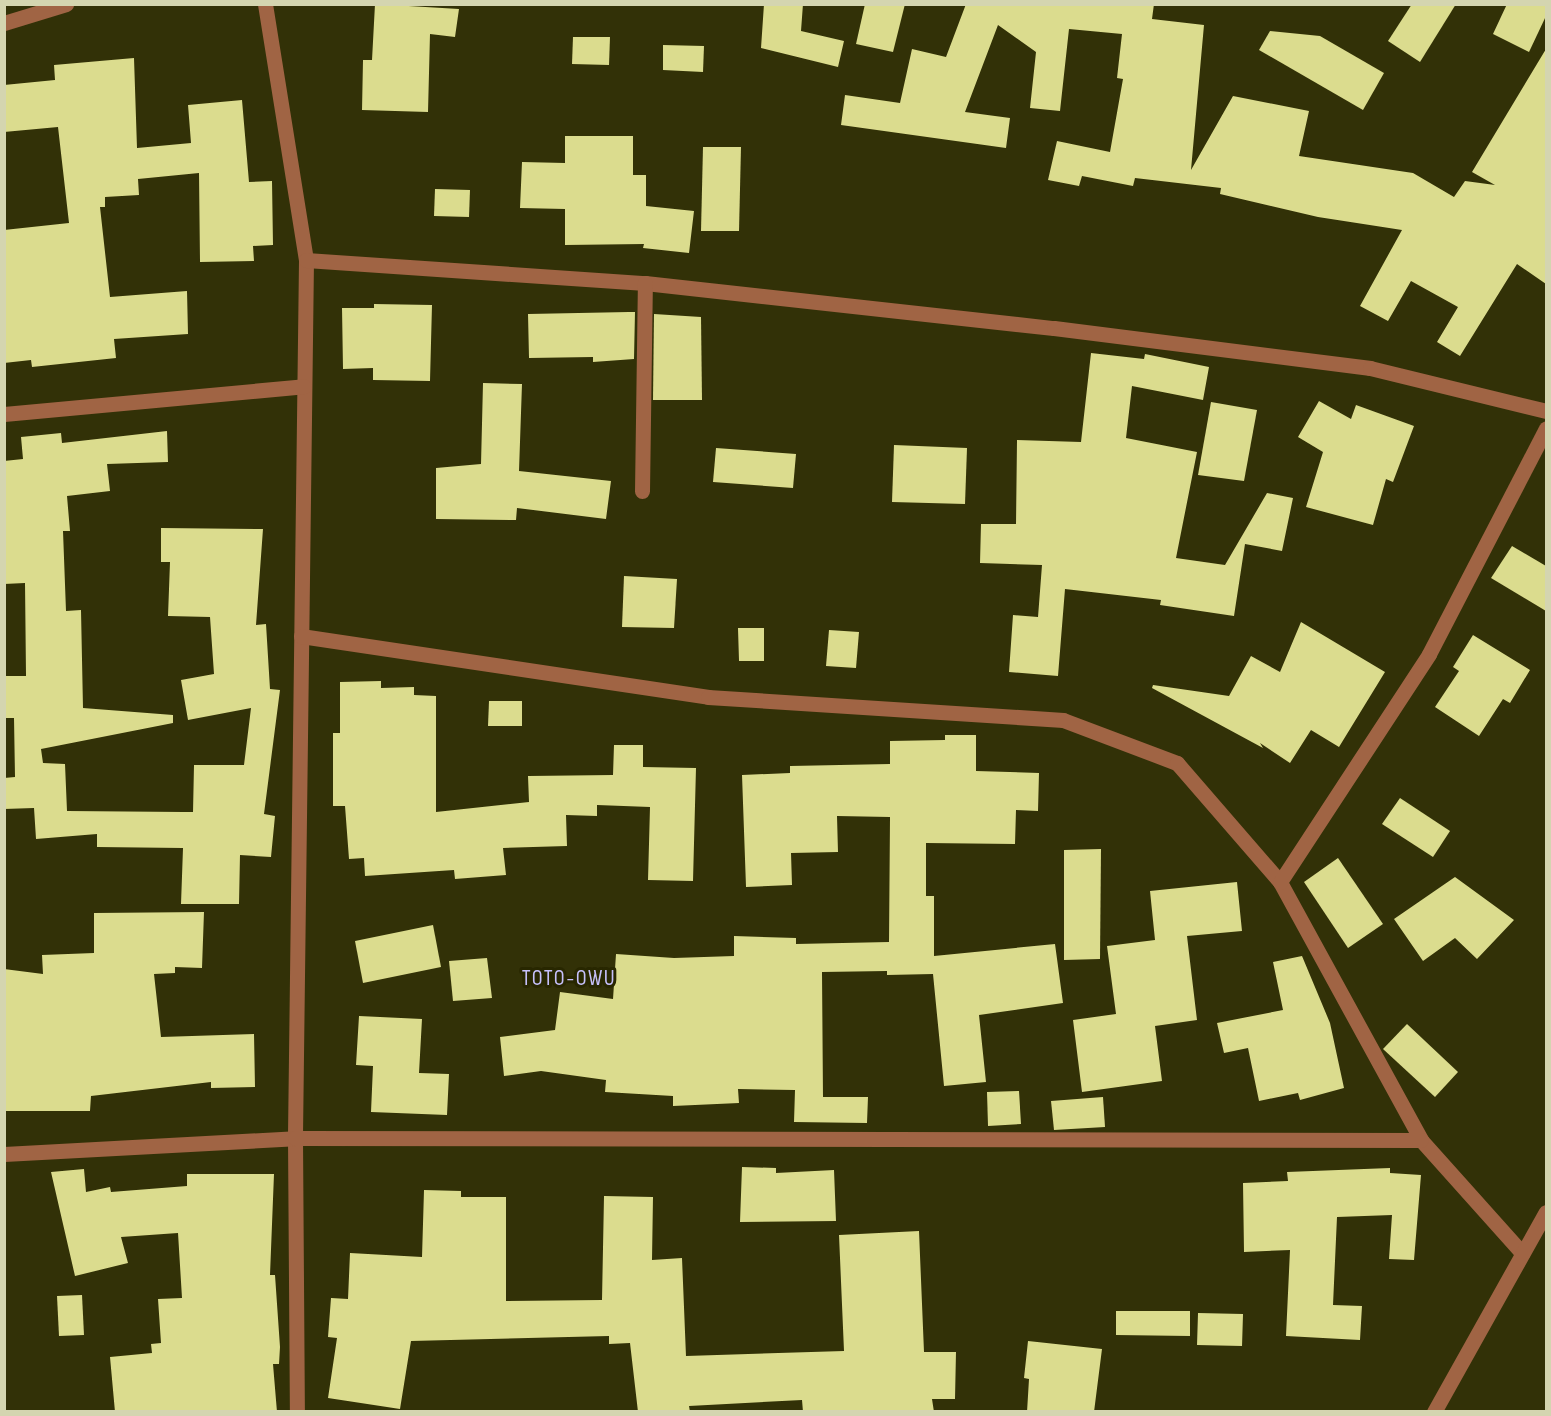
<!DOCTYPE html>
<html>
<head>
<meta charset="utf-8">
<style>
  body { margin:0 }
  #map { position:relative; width:1551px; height:1416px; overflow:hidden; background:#323107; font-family:"Sofia Sans Condensed",sans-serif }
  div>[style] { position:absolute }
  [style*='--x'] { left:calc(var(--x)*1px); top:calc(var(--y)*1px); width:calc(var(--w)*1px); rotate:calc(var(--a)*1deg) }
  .building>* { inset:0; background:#dbdc8e }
  .minor>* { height:15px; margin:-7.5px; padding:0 7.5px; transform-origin:7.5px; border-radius:7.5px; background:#a06444 }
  span { translate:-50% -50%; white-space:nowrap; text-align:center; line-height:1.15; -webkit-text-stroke:6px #282700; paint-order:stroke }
  .quarter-label { font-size:22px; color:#c6c0fa; letter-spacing:1.5px }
  .frame { position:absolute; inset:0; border:6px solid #d4d5b0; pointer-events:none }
</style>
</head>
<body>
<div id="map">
  <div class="building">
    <div style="clip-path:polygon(375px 4px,459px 9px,455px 37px,430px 34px,428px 112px,362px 110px,363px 60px,372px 60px)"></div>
    <div style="clip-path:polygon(764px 4px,803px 4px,801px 31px,844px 41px,838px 67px,761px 48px)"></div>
    <div style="clip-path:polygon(865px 4px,905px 4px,893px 52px,856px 44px)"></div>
    <div style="clip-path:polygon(966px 4px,1154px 4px,1152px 19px,1204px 25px,1191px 170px,1233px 96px,1309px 111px,1299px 156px,1413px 173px,1454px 197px,1465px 181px,1495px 185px,1472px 172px,1546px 49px,1546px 284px,1517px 264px,1460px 356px,1437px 342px,1458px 307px,1411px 281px,1388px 321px,1360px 306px,1402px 230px,1318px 217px,1220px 194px,1221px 188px,1135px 178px,1133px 186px,1082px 176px,1079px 186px,1048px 180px,1057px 141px,1110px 152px,1123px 79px,1117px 78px,1122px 34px,1069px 29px,1060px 111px,1030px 108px,1036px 52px,998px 25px,965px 112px,1010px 118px,1006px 148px,841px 125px,845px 95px,900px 103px,912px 49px,946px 57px)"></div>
    <div style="clip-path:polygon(1412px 4px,1456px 4px,1420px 62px,1388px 41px)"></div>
    <div style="clip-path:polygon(1507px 4px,1546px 4px,1546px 16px,1529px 52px,1493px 34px)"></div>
    <div style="clip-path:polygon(1270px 31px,1320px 36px,1384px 73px,1363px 110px,1259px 50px)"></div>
    <div style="clip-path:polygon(573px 37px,610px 37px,609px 65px,572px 64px)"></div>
    <div style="clip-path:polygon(663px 45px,704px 46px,703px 72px,663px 70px)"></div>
    <div style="clip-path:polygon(134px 58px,137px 148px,191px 143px,188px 105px,242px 100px,249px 182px,272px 181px,273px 245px,253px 246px,254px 261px,200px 262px,199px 173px,138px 179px,139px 195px,105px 197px,105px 207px,100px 207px,110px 297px,187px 291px,188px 334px,114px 339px,116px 358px,32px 367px,31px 360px,4px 363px,4px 230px,69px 223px,58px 127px,4px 132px,4px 85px,55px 80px,54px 65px)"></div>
    <div style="clip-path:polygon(565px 136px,633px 136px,633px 175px,646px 175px,646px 206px,694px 211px,689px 253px,643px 248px,644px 244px,565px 245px,565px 209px,520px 208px,522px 162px,565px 163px)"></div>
    <div style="clip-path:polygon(703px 147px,741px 147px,739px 231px,701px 231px)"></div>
    <div style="clip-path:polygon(435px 189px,470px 190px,469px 217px,434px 216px)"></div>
    <div style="clip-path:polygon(374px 304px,432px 305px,430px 381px,373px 380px,373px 368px,343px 369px,342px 308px,374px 308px)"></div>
    <div style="clip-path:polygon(629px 312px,635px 312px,634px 359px,593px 362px,593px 357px,529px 358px,528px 314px)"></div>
    <div style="clip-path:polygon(654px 314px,701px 317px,702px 400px,653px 400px)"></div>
    <div style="clip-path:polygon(1091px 353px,1144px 359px,1145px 354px,1209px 367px,1203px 400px,1132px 386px,1126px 438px,1197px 452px,1176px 558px,1225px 565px,1267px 493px,1293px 498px,1282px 551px,1245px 544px,1234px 616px,1160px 605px,1161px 600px,1065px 589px,1058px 676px,1009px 672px,1013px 615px,1038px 617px,1042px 565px,980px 563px,981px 524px,1016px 524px,1017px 440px,1081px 442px)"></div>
    <div style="clip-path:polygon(483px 383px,522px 384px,519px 471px,611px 481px,606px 519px,517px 508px,516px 520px,436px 519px,436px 468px,481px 464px)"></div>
    <div style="clip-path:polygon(1319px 401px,1351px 419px,1356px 405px,1414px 426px,1393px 482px,1386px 479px,1373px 525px,1306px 507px,1323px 452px,1298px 437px)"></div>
    <div style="clip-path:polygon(1211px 402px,1257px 410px,1244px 481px,1198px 475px)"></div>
    <div style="clip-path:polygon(167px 431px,168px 462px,107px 464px,110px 491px,67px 496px,70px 531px,63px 531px,66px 611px,81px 610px,83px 708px,173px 715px,173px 723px,41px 749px,43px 763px,65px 764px,67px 811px,184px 812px,193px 812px,194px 765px,244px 765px,251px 708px,188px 720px,181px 680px,214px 674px,210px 617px,168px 616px,170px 562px,161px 562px,161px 528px,263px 529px,256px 625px,266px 624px,270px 689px,280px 690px,264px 814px,275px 816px,271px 857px,240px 855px,239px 904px,181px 904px,183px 848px,97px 847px,97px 834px,36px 839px,34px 808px,4px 809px,4px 778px,15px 777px,14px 718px,4px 718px,4px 676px,26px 676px,25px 583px,4px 584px,4px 461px,23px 459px,21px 437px,61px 433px,62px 443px)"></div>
    <div style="clip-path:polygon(894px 445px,967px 448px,965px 504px,892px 502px)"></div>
    <div style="clip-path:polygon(716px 448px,796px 454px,793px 488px,713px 482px)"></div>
    <div style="clip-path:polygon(1512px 546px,1546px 566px,1546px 611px,1491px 578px)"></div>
    <div style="clip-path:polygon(624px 576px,677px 579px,674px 628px,622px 627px)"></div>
    <div style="clip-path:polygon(1301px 622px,1385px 672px,1339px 747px,1311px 730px,1290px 763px,1260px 743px,1263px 748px,1152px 688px,1153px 685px,1229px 696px,1251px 656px,1280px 672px)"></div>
    <div style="clip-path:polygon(738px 628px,764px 628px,764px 661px,739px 661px)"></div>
    <div style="clip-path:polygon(829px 630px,859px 632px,856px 668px,826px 666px)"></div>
    <div style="clip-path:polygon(1473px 635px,1530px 670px,1510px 703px,1503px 699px,1479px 736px,1435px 707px,1459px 671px,1453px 667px)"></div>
    <div style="clip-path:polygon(381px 681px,381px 688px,414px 687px,414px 695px,436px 696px,436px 812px,529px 802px,528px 776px,613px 775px,614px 745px,643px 745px,643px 767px,696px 768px,693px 881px,648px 880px,650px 807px,597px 805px,597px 816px,566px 815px,567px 846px,503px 848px,506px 875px,455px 879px,454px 870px,365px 876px,364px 858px,349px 859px,345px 806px,333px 806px,333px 733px,340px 733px,340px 682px)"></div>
    <div style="clip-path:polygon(489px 701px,522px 701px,522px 726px,488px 726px)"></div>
    <div style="clip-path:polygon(945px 735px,976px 735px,976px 771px,1039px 773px,1038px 811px,1016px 810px,1015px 844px,926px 843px,926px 896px,934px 896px,934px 956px,1055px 944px,1063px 1003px,979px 1015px,986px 1082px,944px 1086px,933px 974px,887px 975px,887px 971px,822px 972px,823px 1097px,868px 1097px,867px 1123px,794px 1122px,795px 1090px,738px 1089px,739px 1103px,673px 1106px,673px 1096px,605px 1092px,606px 1080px,541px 1071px,504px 1076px,500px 1037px,555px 1030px,560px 992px,613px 999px,616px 954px,674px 958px,734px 956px,734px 936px,796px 938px,796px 944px,889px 942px,890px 817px,837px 816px,838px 852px,791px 853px,792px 885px,746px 887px,742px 775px,790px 773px,790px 766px,890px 764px,890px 741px,945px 740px)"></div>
    <div style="clip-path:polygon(1400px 798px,1450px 831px,1433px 857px,1382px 824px)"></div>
    <div style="clip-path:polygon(1101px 849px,1100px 959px,1064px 960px,1064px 850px)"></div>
    <div style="clip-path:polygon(1338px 858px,1383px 924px,1348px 948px,1304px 882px)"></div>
    <div style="clip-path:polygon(1455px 877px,1514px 920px,1477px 959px,1455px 938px,1423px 961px,1394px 919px)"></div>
    <div style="clip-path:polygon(1237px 882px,1242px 931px,1187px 936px,1197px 1020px,1155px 1026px,1162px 1081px,1082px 1092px,1073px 1020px,1116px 1014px,1107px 946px,1155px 940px,1150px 891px)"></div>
    <div style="clip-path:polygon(204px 912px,202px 968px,175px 967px,175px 973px,154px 974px,161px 1037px,254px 1034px,255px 1087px,211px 1088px,211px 1082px,91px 1096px,90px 1111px,4px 1111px,4px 969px,43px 974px,42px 955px,94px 953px,94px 913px)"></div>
    <div style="clip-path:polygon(433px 925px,441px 967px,363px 983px,355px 941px)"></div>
    <div style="clip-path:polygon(1302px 956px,1330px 1023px,1344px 1088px,1300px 1100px,1298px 1093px,1259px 1101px,1248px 1048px,1224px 1053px,1217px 1023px,1283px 1010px,1273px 962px)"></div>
    <div style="clip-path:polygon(487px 958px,492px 998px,453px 1001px,449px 961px)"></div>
    <div style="clip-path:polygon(359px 1016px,422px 1019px,419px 1073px,449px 1074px,447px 1115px,371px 1112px,373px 1066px,356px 1065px)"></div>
    <div style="clip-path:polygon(1407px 1024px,1458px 1072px,1435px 1097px,1383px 1049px)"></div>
    <div style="clip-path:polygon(1019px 1091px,1021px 1124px,988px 1126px,987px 1092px)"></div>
    <div style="clip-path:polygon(1103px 1097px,1105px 1127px,1054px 1130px,1051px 1101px)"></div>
    <div style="clip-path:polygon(742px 1167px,776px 1168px,776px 1173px,834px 1170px,836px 1221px,740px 1222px)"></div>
    <div style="clip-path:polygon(1390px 1168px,1390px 1173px,1421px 1175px,1414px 1260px,1389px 1259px,1392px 1215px,1337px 1217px,1333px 1305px,1362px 1306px,1360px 1340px,1286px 1336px,1290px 1250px,1244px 1252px,1243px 1183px,1288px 1181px,1287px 1172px)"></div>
    <div style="clip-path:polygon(84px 1169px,86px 1192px,110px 1187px,111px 1192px,187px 1186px,187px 1174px,274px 1174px,270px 1275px,275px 1275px,280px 1347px,279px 1364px,273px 1364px,277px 1412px,115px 1412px,110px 1357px,152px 1353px,151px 1344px,161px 1343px,158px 1299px,182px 1298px,178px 1233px,121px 1237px,128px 1263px,75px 1276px,51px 1172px)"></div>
    <div style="clip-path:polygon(424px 1190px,461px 1191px,461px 1197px,506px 1197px,506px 1301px,602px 1300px,604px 1196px,653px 1197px,652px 1260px,682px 1258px,686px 1356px,844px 1351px,839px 1235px,919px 1231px,924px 1352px,956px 1352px,955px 1399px,932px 1399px,934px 1412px,803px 1412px,802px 1400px,689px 1406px,690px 1412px,638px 1412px,630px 1343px,609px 1344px,609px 1336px,411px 1341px,400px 1409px,328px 1398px,337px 1338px,328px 1337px,331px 1298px,348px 1299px,350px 1253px,422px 1257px)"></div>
    <div style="clip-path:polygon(82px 1295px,84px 1335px,59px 1336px,57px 1296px)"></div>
    <div style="clip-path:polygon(1116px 1311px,1190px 1311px,1190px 1336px,1116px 1335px)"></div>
    <div style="clip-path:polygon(1198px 1313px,1243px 1314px,1242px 1346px,1197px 1345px)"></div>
    <div style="clip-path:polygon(1028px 1341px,1102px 1349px,1094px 1412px,1027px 1412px,1029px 1379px,1024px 1378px)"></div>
  </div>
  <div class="minor">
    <div style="--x:265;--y:4;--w:259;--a:80.9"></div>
    <div style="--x:306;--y:260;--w:878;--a:90.72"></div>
    <div style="--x:295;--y:1138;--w:274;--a:89.6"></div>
    <div style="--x:4;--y:23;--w:65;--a:-17"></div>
    <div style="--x:306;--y:260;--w:340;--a:3.9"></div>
    <div style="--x:645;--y:283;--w:411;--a:6.3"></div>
    <div style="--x:1054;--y:328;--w:319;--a:7.2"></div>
    <div style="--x:1370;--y:368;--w:181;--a:13.7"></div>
    <div style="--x:4;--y:414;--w:301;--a:-5.3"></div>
    <div style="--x:642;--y:491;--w:208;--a:-89.2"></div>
    <div style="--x:301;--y:636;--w:412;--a:8.5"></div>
    <div style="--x:708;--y:697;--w:356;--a:3.7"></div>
    <div style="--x:1063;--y:720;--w:122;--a:20.7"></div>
    <div style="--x:1177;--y:763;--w:157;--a:49.1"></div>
    <div style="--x:1280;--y:882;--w:294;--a:61.3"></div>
    <div style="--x:1421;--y:1140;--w:152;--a:48.2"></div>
    <div style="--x:1280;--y:882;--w:272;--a:-56.8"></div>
    <div style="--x:1429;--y:654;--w:254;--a:-62.6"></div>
    <div style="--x:4;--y:1154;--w:291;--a:-3.1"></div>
    <div style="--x:295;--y:1138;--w:1126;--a:0.1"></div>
    <div style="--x:1434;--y:1412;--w:229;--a:-60.8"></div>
  </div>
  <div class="quarter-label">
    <span style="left:569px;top:979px">TOTO-OWU</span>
  </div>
  <div class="frame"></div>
</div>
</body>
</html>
